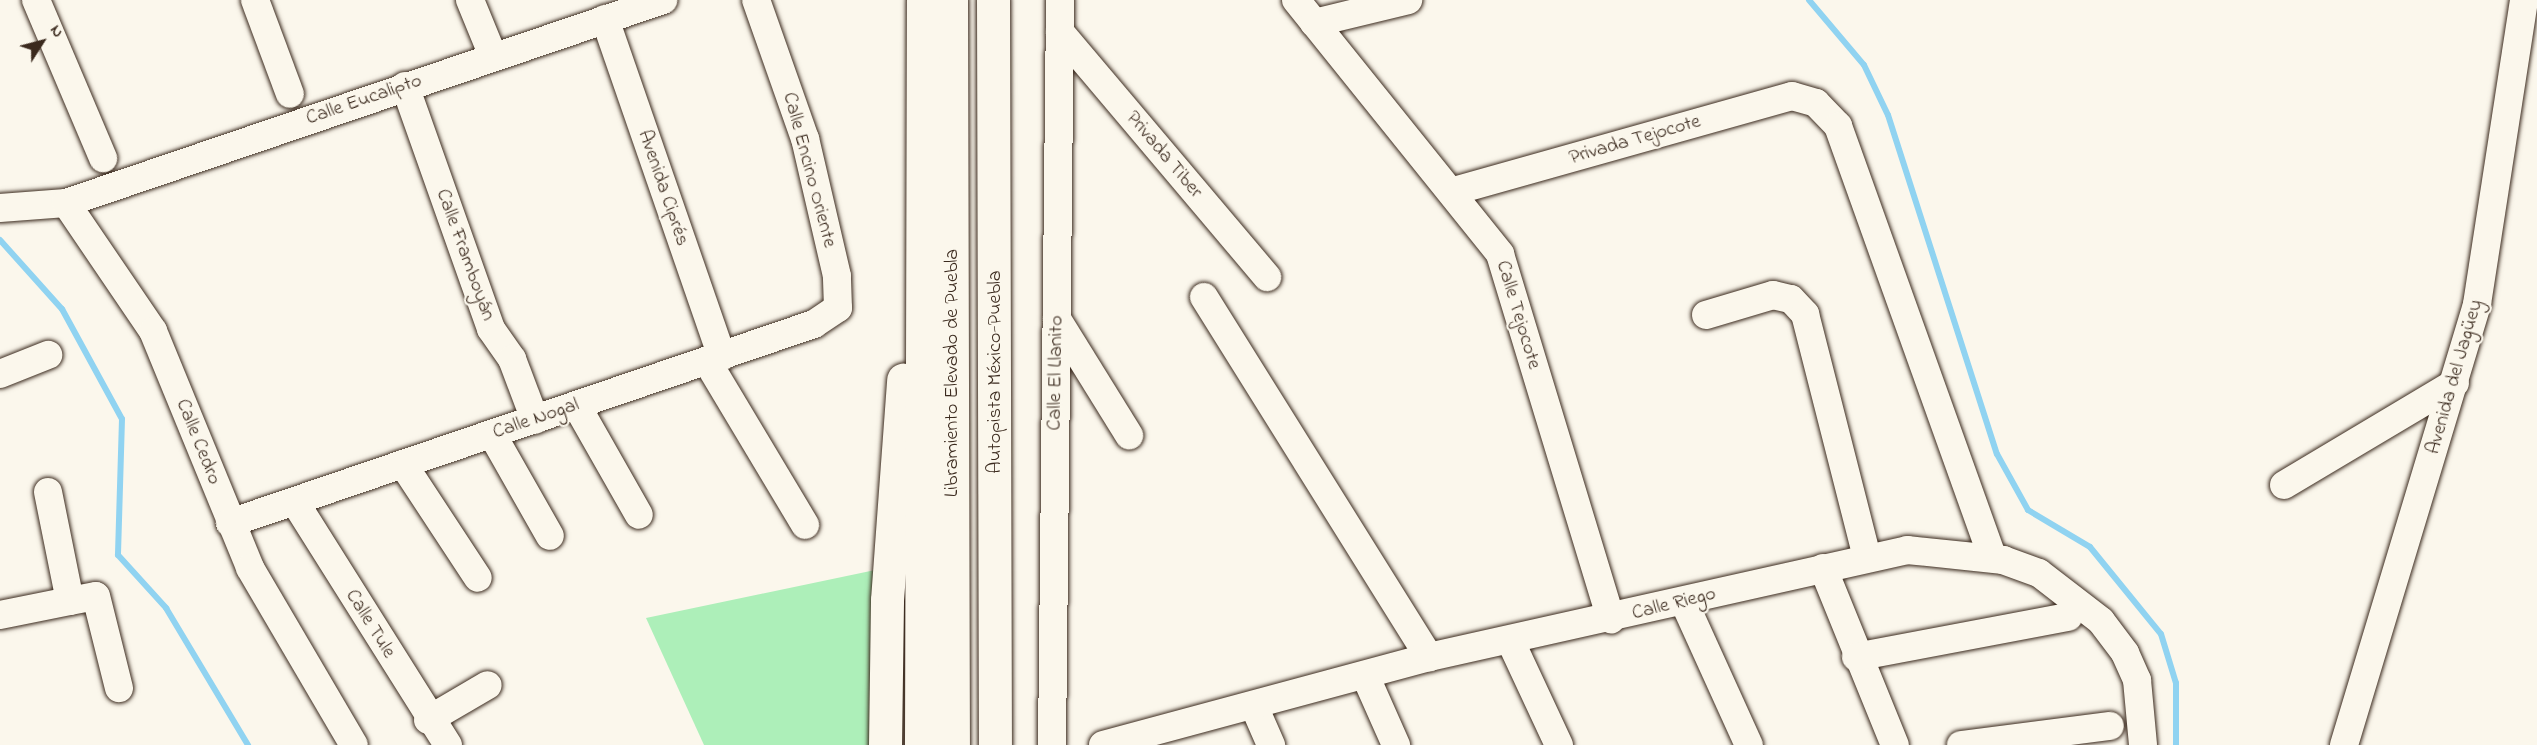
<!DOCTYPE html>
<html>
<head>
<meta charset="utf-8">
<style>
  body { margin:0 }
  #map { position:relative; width:2537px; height:745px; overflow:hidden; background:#fbf7ec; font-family:"Indie Flower",sans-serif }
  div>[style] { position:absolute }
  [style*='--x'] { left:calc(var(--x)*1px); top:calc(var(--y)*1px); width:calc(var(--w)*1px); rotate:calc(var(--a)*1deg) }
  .green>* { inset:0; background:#adefb9 }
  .stream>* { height:6px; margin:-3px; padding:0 3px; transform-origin:3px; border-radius:3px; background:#90d3f1 }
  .roads { filter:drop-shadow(0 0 2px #3b2a1e) drop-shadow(0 0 2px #3b2a1e) }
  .minor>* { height:28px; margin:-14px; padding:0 14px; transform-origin:14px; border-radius:14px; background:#fbf7ec }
  .highway>* { height:33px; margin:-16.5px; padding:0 16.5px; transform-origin:16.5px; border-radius:16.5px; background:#fbf7ec }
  span { translate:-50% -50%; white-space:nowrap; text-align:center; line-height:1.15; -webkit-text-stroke:4.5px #fbf7ec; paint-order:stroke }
  .street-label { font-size:20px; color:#3b2a1e }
  .north { position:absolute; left:12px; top:12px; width:60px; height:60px; -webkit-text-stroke:4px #fbf7ec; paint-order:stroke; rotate:54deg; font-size:16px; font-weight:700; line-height:24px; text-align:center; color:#3b2a1e }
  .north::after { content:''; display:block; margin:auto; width:21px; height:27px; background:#3b2a1e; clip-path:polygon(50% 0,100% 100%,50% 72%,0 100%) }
</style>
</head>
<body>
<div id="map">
  <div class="green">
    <div style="clip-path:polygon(880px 569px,876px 745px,704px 745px,646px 618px)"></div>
  </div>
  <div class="stream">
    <div style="--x:1809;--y:0;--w:85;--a:49.8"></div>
    <div style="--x:1864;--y:65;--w:55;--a:64.4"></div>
    <div style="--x:1888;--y:115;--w:356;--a:72.2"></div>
    <div style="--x:1997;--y:454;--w:64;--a:61"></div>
    <div style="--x:2028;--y:510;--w:72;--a:30.8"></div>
    <div style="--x:2090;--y:547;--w:112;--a:50.8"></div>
    <div style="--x:2161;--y:634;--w:51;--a:73"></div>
    <div style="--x:2176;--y:683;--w:62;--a:90"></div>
    <div style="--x:0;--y:240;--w:93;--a:48.1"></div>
    <div style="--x:62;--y:309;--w:125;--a:61.4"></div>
    <div style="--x:122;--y:419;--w:136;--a:91.7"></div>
    <div style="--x:118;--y:555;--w:72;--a:47.8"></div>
    <div style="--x:166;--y:608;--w:160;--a:59.1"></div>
  </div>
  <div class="roads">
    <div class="minor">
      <div style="--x:36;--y:0;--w:172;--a:67"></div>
      <div style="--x:255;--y:0;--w:100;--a:69.6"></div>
      <div style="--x:470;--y:0;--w:61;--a:67.7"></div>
      <div style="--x:1296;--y:0;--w:326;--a:51.2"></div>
      <div style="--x:1500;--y:254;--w:382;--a:73.1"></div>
      <div style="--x:605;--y:19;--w:357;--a:70.9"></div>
      <div style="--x:1314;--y:23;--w:97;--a:-13.7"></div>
      <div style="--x:1060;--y:32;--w:321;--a:49.8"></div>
      <div style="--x:405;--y:86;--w:258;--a:70.5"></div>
      <div style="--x:491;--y:329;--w:37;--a:55"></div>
      <div style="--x:512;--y:359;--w:65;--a:69.3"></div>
      <div style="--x:1454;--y:191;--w:351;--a:-15.7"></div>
      <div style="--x:1792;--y:96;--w:25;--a:16"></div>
      <div style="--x:1816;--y:103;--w:32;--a:46"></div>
      <div style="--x:1838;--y:126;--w:459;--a:70.3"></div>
      <div style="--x:66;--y:203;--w:155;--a:55.8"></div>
      <div style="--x:153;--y:331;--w:256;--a:67.7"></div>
      <div style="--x:250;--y:568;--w:205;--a:59.6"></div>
      <div style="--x:0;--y:208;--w:66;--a:-4.3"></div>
      <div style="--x:66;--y:203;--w:631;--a:-18.78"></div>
      <div style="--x:1204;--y:297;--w:425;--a:58"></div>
      <div style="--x:1706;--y:315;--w:70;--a:-16.6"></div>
      <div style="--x:1773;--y:295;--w:18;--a:13"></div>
      <div style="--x:1791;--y:299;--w:21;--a:47"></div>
      <div style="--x:1805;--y:314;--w:252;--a:75.7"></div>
      <div style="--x:1057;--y:319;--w:137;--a:58.2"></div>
      <div style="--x:707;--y:361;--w:191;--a:59.1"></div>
      <div style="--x:0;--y:374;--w:52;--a:-21.6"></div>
      <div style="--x:577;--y:406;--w:125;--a:60.4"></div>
      <div style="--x:492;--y:434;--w:117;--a:60.4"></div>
      <div style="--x:403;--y:464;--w:136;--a:56.7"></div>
      <div style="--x:2284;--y:485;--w:199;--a:-30.8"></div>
      <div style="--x:48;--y:492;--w:111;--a:78.6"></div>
      <div style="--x:70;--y:601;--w:26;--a:-11"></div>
      <div style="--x:96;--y:596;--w:95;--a:76"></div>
      <div style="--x:295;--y:502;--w:287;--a:57.8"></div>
      <div style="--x:230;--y:523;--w:617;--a:-18.82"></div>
      <div style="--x:814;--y:324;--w:29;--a:-34"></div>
      <div style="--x:838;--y:308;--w:32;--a:-92"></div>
      <div style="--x:837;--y:276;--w:141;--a:-103.1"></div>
      <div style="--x:805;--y:139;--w:147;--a:-109.4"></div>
      <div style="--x:1823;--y:568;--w:191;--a:67.9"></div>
      <div style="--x:1684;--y:602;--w:157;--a:65.6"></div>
      <div style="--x:0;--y:615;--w:71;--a:-11.3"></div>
      <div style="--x:1510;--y:640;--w:116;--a:65"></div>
      <div style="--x:1856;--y:657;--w:216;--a:-10.7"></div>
      <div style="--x:1365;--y:675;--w:77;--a:66.1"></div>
      <div style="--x:1254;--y:706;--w:43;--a:66.4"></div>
      <div style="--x:428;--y:720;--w:69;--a:-30.3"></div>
      <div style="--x:1052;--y:745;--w:745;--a:-89.38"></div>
      <div style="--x:1103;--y:745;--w:338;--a:-15.1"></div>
      <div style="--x:1429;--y:657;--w:490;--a:-12.6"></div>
      <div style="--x:1907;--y:550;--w:97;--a:5.9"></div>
      <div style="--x:2003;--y:560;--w:38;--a:20"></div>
      <div style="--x:2039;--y:573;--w:78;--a:37.7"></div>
      <div style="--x:2101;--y:621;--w:40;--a:53"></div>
      <div style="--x:2125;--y:653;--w:30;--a:66"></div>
      <div style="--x:2137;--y:680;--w:65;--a:84.7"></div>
      <div style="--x:1961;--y:745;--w:150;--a:-7.3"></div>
      <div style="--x:2344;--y:745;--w:461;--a:-73.2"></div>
      <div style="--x:2477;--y:304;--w:308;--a:-81.2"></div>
    </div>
    <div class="highway">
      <div style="--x:951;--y:0;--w:745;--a:89.85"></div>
      <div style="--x:993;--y:0;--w:745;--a:89.85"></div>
      <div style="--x:885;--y:745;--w:145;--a:-89.2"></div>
      <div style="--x:887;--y:600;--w:221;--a:-85.8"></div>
      <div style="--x:921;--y:745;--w:745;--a:-89.85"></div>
    </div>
  </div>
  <div class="street-label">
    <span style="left:364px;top:100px;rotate:-19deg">Calle Eucalipto</span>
    <span style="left:1635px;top:140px;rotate:-16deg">Privada Tejocote</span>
    <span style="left:1164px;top:155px;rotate:50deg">Privada Tiber</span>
    <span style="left:809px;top:170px;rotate:75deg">Calle Encino Oriente</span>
    <span style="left:663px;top:188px;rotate:71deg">Avenida Ciprés</span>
    <span style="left:465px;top:255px;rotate:70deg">Calle Framboyán</span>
    <span style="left:1518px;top:315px;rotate:73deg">Calle Tejocote</span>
    <span style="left:995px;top:372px;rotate:-90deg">Autopista México-Puebla</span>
    <span style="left:952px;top:373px;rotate:-90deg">Libramiento Elevado de Puebla</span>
    <span style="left:1056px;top:373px;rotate:-89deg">Calle El Llanito</span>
    <span style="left:2455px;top:377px;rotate:-74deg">Avenida del Jagüey</span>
    <span style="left:536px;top:419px;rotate:-19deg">Calle Nogal</span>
    <span style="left:198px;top:442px;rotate:68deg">Calle Cedro</span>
    <span style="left:1674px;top:604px;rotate:-14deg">Calle Riego</span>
    <span style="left:370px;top:624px;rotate:58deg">Calle Tule</span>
  </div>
  <div class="north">N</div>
</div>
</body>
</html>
